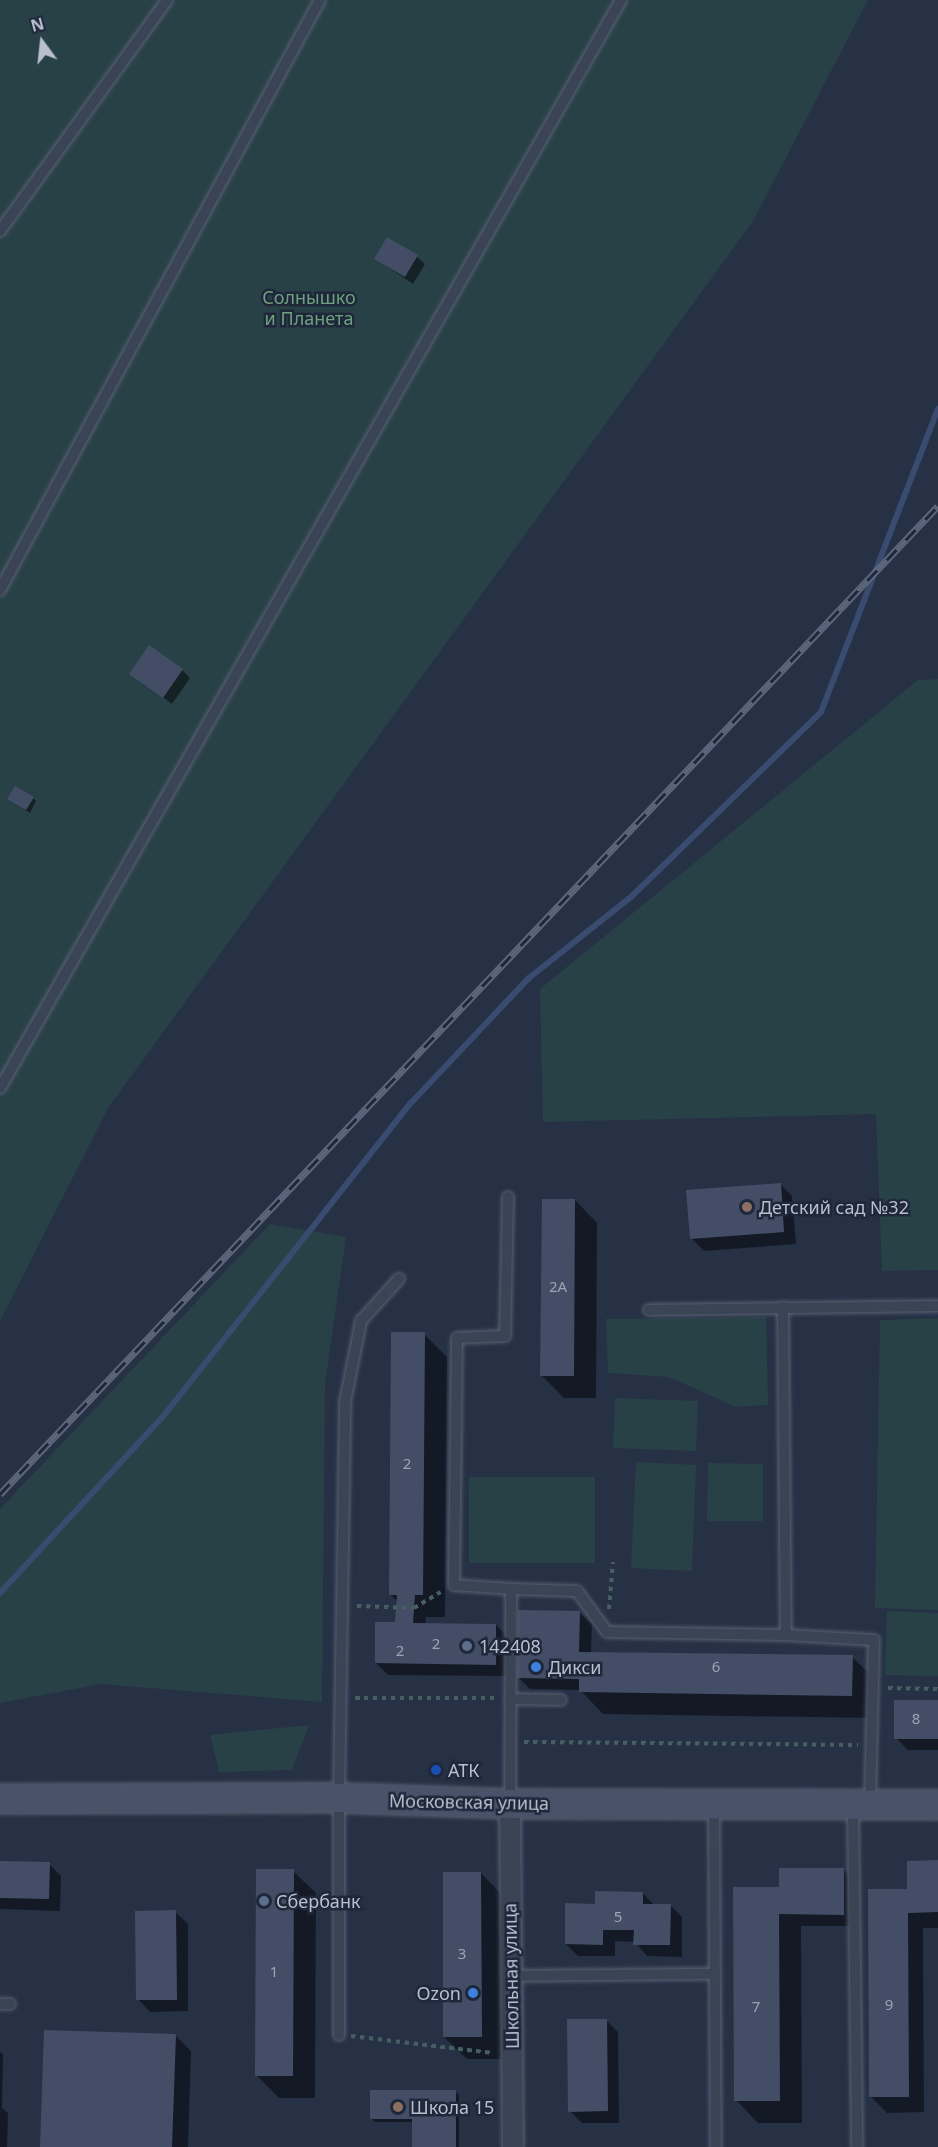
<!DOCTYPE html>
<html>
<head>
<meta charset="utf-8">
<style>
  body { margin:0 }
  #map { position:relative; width:938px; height:2147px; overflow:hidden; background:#263146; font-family:"Noto Sans",sans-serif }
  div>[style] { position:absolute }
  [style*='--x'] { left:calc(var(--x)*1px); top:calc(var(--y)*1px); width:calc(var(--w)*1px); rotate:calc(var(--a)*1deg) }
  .green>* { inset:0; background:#284147 }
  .shadow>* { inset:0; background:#0007 }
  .stream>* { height:6px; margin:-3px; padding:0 3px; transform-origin:3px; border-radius:3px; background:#394b6e }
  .building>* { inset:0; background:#434e66 }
  .path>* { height:4px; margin-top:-2px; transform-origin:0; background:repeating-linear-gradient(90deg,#475e62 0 4.5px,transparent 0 9px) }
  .roads { filter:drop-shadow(0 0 2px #596172) drop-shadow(0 0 2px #596172) }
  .lane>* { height:10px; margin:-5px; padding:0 5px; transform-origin:5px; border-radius:5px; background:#3b4455 }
  .street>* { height:20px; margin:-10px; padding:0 10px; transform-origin:10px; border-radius:10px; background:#3b4455 }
  .secondary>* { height:28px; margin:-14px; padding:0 14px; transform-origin:14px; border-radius:14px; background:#485269 }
  .rail>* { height:7px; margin-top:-3.5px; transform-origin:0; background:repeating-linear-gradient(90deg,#1f283b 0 14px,#5d677c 0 28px); box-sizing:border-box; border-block:2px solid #5d677c }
  .dots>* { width:16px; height:16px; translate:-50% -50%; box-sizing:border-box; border:3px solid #1f283b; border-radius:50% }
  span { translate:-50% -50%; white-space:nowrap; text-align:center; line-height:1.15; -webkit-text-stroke:5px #1f283b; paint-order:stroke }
  .number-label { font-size:15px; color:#9ca3b4 }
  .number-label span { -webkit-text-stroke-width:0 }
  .park-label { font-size:18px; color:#6ea17e }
  .poi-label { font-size:18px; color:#b9bfce }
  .left { translate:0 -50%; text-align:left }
  .right { translate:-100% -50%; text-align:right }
  .street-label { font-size:18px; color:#b9bfce }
  .north { position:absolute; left:12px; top:12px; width:60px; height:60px; -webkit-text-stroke:4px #1f283b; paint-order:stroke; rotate:345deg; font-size:16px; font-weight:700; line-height:24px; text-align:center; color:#b9bfce }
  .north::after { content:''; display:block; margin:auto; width:21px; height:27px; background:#b9bfce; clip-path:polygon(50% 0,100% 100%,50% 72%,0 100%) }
</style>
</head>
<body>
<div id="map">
  <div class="green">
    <div style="clip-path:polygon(0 0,868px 0,753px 221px,108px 1108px,0 1321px)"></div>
    <div style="clip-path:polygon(938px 679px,938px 1270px,882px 1271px,876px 1114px,543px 1122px,540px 989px,918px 680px)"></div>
    <div style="clip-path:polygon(270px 1224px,346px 1237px,325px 1384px,322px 1702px,101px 1684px,0 1703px,0 1509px)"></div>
    <div style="clip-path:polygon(766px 1317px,768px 1405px,736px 1407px,669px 1377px,608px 1373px,606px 1319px)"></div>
    <div style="clip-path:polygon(938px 1318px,938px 1610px,875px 1608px,880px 1320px)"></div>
    <div style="clip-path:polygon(615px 1398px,698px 1401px,696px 1451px,613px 1448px)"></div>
    <div style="clip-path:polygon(636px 1462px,696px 1465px,692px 1571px,631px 1568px)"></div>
    <div style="clip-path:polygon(708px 1463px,763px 1464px,763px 1521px,707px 1521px)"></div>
    <div style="clip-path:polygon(469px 1477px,595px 1477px,595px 1563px,469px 1563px)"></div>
    <div style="clip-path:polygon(887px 1611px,938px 1613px,938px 1676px,885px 1675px)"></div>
    <div style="clip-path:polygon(309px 1725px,292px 1770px,219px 1772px,210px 1735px)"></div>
  </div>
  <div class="shadow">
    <div style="clip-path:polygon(417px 257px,425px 264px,413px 284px,376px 259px)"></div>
    <div style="clip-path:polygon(182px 670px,190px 678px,172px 704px,131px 674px)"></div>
    <div style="clip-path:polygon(33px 798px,36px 801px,30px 813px,9px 799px)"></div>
    <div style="clip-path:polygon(780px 1184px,792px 1196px,796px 1244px,704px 1251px,692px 1239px)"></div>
    <div style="clip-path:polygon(575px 1200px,597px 1223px,596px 1398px,564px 1398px,541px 1375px)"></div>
    <div style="clip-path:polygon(424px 1334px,447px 1357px,445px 1617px,426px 1617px,425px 1624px,496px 1625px,508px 1637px,507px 1676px,388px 1675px,376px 1663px,397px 1624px,398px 1602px,390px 1594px)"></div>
    <div style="clip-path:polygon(579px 1612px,592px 1624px,591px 1653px,852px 1657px,875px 1679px,874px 1718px,603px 1714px,580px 1690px,530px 1689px,518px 1677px)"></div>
    <div style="clip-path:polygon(938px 1701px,938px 1750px,908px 1750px,896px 1738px)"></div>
    <div style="clip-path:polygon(0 1862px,49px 1864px,61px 1876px,60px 1911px,0 1909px)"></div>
    <div style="clip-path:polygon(938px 1862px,938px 1928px,923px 1928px,924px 2112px,887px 2113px,871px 2097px,909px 1890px)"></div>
    <div style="clip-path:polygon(844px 1870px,856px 1882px,855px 1926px,801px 1926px,802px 2123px,758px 2123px,736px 2100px,780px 1889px)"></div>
    <div style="clip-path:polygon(293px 1871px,316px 1893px,315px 2098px,279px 2098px,256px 2075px)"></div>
    <div style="clip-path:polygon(481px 1873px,503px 1896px,504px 2059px,467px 2059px,444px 2037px)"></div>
    <div style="clip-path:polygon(643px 1893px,654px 1905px,670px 1905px,682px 1917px,682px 1957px,647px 1956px,635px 1942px,615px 1941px,615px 1956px,578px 1956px,566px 1944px,596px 1905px)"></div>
    <div style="clip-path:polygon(175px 1912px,188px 1924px,188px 2011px,150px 2012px,138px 1999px)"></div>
    <div style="clip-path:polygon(606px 2020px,618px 2032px,619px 2123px,582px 2123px,570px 2111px)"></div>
    <div style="clip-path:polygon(175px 2035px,191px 2051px,188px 2147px,42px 2147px)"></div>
    <div style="clip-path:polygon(0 2052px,3px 2054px,2px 2108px,8px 2113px,7px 2147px,0 2147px)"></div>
    <div style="clip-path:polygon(455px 2091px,459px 2095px,459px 2147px,413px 2147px,413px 2122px,375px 2122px,372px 2119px)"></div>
  </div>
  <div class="stream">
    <div style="--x:0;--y:1593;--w:243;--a:-47.3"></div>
    <div style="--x:165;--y:1414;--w:397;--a:-51.7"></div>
    <div style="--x:411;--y:1103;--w:172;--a:-46.7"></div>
    <div style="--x:529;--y:978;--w:132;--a:-38.5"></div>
    <div style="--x:632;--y:896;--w:264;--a:-44.2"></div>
    <div style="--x:821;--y:712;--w:325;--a:-68.9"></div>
  </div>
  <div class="building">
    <div style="clip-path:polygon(387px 237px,418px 255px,405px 277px,374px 259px)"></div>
    <div style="clip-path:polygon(149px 645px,183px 669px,163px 698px,129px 674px)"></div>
    <div style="clip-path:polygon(15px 786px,34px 797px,26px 810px,7px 799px)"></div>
    <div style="clip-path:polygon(781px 1183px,784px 1232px,690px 1239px,686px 1190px)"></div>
    <div style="clip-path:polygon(542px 1199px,575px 1199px,574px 1376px,540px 1376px)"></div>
    <div style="clip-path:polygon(391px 1332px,425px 1332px,423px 1595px,415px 1595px,413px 1623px,496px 1624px,496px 1665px,375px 1663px,375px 1622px,395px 1622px,397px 1595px,389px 1595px)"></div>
    <div style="clip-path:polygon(518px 1610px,580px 1611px,579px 1652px,853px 1655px,852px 1696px,579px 1692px,579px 1679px,517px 1678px)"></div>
    <div style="clip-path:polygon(894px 1700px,938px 1700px,938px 1739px,894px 1739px)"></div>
    <div style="clip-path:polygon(938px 1860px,938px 1912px,908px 1913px,909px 2097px,869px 2097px,868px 1889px,907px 1889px,907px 1861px)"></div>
    <div style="clip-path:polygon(0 1861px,50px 1862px,49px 1899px,0 1898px)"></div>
    <div style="clip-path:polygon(779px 1868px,844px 1868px,844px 1915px,779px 1914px,780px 2101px,734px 2101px,733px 1887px,779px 1887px)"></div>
    <div style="clip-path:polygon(256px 1869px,294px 1869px,293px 2076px,255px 2076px)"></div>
    <div style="clip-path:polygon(443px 1872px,481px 1872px,482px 2037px,443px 2037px)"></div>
    <div style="clip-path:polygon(595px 1891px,643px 1892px,643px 1904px,671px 1904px,670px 1945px,633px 1945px,634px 1930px,603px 1930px,603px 1945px,565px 1944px,565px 1903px,595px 1904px)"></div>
    <div style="clip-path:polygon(176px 1910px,177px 2000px,136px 2000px,135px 1911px)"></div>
    <div style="clip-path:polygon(567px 2019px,607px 2019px,608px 2111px,568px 2112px)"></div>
    <div style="clip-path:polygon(44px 2030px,176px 2034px,172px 2147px,40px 2147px)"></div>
    <div style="clip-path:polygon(370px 2090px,456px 2090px,456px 2147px,412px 2147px,412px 2119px,370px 2119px)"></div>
  </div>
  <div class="path">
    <div style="--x:357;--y:1606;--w:57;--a:2"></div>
    <div style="--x:414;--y:1608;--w:31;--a:-31"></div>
    <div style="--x:609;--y:1609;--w:47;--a:-85.1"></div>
    <div style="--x:888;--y:1688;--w:50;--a:1.1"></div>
    <div style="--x:355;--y:1698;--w:142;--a:0"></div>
    <div style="--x:524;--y:1742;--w:334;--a:0.5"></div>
    <div style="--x:351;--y:2036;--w:143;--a:6.8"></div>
  </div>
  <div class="roads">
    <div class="lane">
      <div style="--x:0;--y:231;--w:285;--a:-54.1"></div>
      <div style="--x:0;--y:590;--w:671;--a:-61.53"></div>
      <div style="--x:0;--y:1088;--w:1253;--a:-60.28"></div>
      <div style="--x:508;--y:1197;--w:139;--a:91.2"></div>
      <div style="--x:505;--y:1336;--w:48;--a:177.6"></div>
      <div style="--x:457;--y:1338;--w:247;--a:90.7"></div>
      <div style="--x:454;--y:1585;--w:57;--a:4"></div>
      <div style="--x:783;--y:1307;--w:328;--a:89.5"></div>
      <div style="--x:649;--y:1310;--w:289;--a:-0.8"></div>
      <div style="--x:510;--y:1699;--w:51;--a:1.1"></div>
      <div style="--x:510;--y:1804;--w:215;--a:-89.7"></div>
      <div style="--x:511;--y:1589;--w:66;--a:1.7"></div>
      <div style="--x:577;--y:1591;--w:51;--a:53.8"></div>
      <div style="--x:607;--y:1632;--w:179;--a:1"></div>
      <div style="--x:786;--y:1635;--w:88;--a:3.3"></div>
      <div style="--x:874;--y:1640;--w:164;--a:91.4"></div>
      <div style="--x:853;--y:1804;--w:343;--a:89.3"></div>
      <div style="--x:714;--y:1805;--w:342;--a:89.7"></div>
      <div style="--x:512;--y:1976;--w:201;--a:-0.6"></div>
      <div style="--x:0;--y:2004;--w:10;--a:0"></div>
      <div style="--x:339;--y:2035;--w:237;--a:-90"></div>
      <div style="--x:339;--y:1798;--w:396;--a:-89.1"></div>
      <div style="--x:345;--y:1402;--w:83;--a:-78.8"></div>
      <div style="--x:361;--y:1321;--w:57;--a:-47.9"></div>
    </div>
    <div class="street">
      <div style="--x:510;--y:1804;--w:343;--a:89.5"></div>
    </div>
    <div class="secondary">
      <div style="--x:0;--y:1799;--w:339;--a:-0.2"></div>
      <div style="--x:339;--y:1798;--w:171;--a:2"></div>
      <div style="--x:510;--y:1804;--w:428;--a:0.1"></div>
    </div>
  </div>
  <div class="rail">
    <div style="--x:0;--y:1494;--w:1362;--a:-46.49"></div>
  </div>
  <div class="dots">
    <div style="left:747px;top:1207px;background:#8d6e63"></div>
    <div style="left:467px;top:1646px;background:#5c6f8a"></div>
    <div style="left:536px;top:1667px;background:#3f7fe0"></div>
    <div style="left:436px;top:1770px;background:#1a4fb4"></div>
    <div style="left:264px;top:1901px;background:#5c6f8a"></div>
    <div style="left:473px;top:1993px;background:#3f7fe0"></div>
    <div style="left:398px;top:2107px;background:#8d6e63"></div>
  </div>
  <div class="number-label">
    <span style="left:558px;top:1287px">2А</span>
    <span style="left:407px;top:1464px">2</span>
    <span style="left:436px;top:1644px">2</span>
    <span style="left:400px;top:1651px">2</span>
    <span style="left:716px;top:1667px">6</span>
    <span style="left:916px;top:1719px">8</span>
    <span style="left:618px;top:1917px">5</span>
    <span style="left:462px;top:1954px">3</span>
    <span style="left:274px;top:1972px">1</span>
    <span style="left:889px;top:2005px">9</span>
    <span style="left:756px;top:2007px">7</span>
  </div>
  <div class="park-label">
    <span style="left:309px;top:308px">Солнышко<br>и Планета</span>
  </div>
  <div class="poi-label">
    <span class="left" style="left:759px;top:1207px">Детский сад №32</span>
    <span class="left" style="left:479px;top:1646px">142408</span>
    <span class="left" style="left:548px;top:1667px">Дикси</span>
    <span class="left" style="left:448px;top:1770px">АТК</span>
    <span class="left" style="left:276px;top:1901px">Сбербанк</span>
    <span class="right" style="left:461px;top:1993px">Ozon</span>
    <span class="left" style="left:410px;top:2107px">Школа 15</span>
  </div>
  <div class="street-label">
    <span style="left:469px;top:1802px;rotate:1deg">Московская улица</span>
    <span style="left:511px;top:1976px;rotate:-91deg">Школьная улица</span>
  </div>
  <div class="north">N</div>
</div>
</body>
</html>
